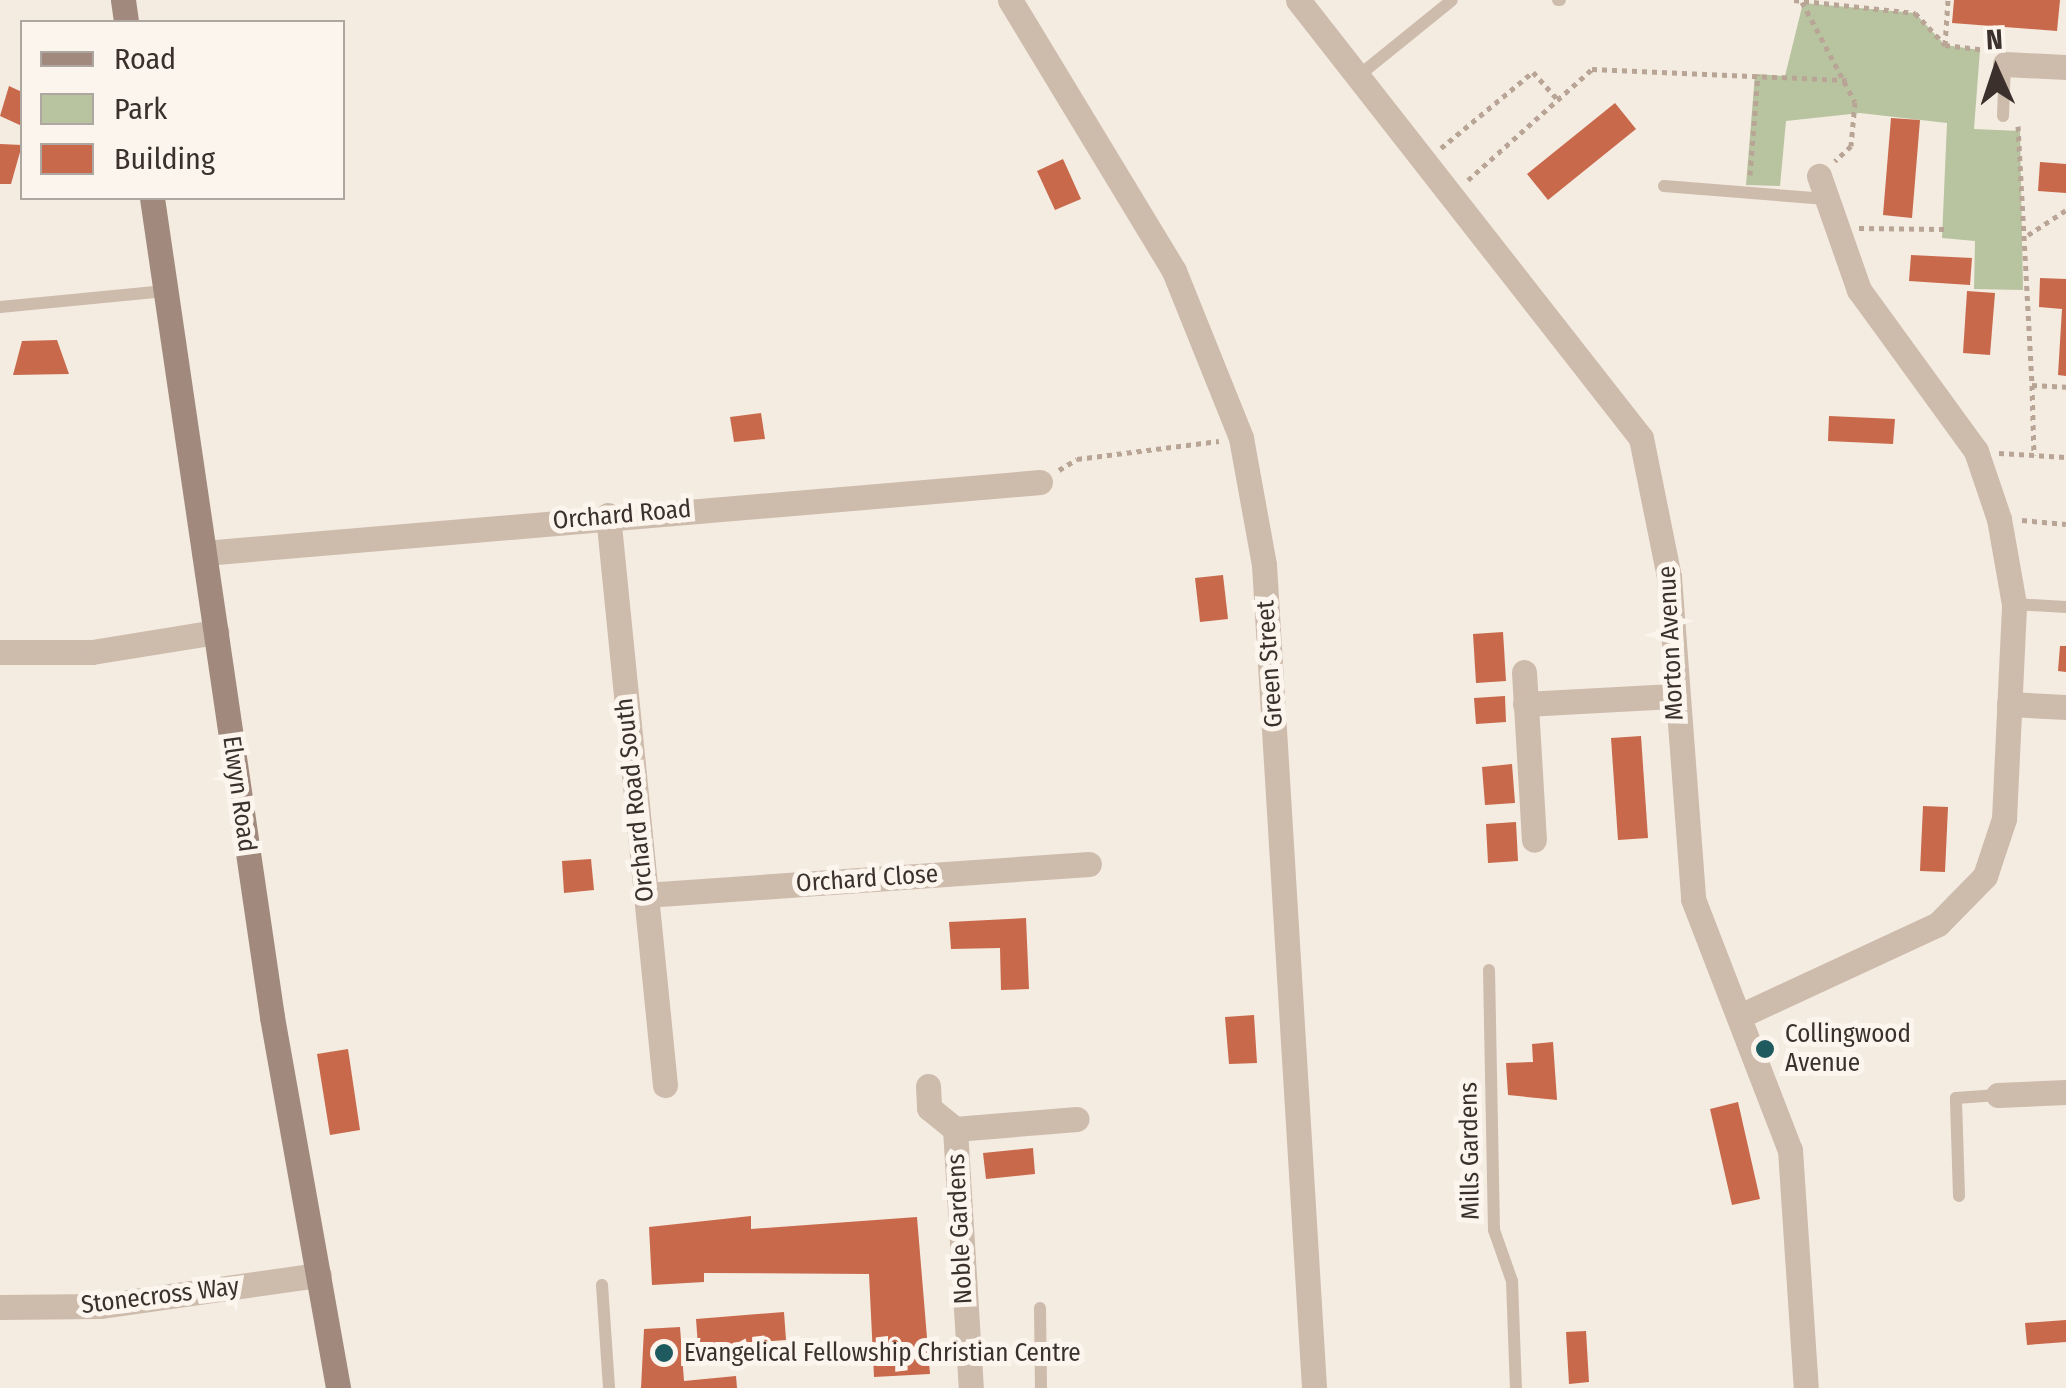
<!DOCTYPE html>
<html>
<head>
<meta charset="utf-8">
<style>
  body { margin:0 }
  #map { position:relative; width:2066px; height:1388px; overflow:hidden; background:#f4ebe1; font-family:"Fira Sans Condensed",sans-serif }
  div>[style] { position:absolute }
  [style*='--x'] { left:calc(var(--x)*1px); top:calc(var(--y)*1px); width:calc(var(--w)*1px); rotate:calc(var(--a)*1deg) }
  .green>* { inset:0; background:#b8c4a0 }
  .building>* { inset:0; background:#c8694b }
  .path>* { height:5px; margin-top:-2.5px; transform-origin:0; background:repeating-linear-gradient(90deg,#b9a596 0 5px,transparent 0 10px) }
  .lane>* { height:12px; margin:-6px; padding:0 6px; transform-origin:6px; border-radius:6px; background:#cdbbac }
  .street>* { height:25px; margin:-12.5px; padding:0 12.5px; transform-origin:12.5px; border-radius:12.5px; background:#cdbbac }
  .secondary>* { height:25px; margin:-12.5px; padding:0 12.5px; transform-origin:12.5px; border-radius:12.5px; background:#a18a7d }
  .dots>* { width:28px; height:28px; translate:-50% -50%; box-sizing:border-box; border:5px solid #fbf5ee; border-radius:50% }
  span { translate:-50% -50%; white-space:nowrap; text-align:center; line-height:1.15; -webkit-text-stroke:10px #fbf5ee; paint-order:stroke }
  .street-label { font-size:25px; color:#3b302b }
  .poi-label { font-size:25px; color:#3b302b }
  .left { translate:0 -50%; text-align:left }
  .legend { position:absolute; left:20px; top:20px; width:325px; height:180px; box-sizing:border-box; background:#fbf5ee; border:2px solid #aea6a0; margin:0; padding:12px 18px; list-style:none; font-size:30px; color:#3b302b }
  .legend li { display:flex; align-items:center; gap:20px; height:50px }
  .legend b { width:50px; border:2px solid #aea6a0 }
  .north { position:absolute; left:1946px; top:20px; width:100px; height:100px; -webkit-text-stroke:8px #fbf5ee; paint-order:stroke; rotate:357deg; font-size:28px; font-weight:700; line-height:40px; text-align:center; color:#3b302b }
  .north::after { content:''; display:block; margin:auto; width:35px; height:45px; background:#3b302b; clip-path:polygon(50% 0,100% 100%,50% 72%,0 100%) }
</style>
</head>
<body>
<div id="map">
  <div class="green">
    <div style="clip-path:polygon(1803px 3px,1915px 13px,1945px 45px,1980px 50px,1974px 129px,2020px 131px,2023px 290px,1974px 289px,1975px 241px,1942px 238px,1947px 123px,1860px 113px,1786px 121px,1780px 186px,1746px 185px,1755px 74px,1785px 76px)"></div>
  </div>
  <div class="building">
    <div style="clip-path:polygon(1954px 0,2060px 0,2057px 31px,1952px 23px)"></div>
    <div style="clip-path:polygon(9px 86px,22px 92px,22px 126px,0 116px)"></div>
    <div style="clip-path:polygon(1615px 103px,1636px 129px,1548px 200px,1527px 174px)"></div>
    <div style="clip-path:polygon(1891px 118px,1920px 120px,1912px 218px,1883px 215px)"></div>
    <div style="clip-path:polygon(0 144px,22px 145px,11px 184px,0 184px)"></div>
    <div style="clip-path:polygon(1063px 159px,1081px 199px,1055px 210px,1037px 171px)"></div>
    <div style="clip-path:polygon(2040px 162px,2066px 164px,2066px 193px,2038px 191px)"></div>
    <div style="clip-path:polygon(1911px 255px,1972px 258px,1970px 285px,1909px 281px)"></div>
    <div style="clip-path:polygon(2040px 278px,2066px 279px,2066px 376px,2058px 375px,2062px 309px,2039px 307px)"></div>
    <div style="clip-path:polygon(1967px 291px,1995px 293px,1990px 355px,1963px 353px)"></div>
    <div style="clip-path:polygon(57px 340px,69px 374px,13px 375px,22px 341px)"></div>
    <div style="clip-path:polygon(761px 413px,765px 439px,734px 442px,730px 417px)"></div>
    <div style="clip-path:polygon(1829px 416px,1895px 419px,1893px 444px,1828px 441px)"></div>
    <div style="clip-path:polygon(1223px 575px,1228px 619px,1200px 622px,1195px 578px)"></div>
    <div style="clip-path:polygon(1503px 632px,1506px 681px,1476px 683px,1473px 634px)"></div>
    <div style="clip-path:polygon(2060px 646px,2066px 646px,2066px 672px,2058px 671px)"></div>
    <div style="clip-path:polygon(1505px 696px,1506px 722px,1476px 724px,1474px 698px)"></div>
    <div style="clip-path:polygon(1641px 736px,1648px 838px,1618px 840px,1611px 738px)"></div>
    <div style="clip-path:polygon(1512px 764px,1515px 803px,1485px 805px,1482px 767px)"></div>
    <div style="clip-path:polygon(1923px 806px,1948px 807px,1945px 872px,1920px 871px)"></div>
    <div style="clip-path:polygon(1516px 822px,1518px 861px,1488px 863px,1486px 824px)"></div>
    <div style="clip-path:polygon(591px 859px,594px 890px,564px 893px,562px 861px)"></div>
    <div style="clip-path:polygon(1026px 918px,1029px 989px,1001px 990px,1000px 948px,951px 949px,949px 922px)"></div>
    <div style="clip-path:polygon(1254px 1015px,1257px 1063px,1229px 1064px,1225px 1017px)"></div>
    <div style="clip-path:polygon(1553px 1042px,1557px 1100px,1508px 1095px,1506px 1063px,1533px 1062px,1532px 1044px)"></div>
    <div style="clip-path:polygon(348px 1049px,360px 1130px,330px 1135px,317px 1054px)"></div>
    <div style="clip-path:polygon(1738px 1102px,1760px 1199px,1732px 1205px,1710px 1109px)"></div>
    <div style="clip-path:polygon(1033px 1148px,1035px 1174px,986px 1179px,983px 1153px)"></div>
    <div style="clip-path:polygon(751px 1216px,751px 1229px,917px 1217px,930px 1374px,874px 1377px,869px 1274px,704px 1273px,704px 1282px,652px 1285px,649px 1227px)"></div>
    <div style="clip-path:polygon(784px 1312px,786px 1340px,698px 1346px,696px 1319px)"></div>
    <div style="clip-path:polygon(2066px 1320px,2066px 1342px,2027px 1345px,2025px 1323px)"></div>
    <div style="clip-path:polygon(680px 1327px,684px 1381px,736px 1376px,737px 1388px,641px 1388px,644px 1329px)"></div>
    <div style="clip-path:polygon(1586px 1331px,1589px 1382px,1569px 1384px,1566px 1332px)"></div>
  </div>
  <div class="path">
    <div style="--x:1794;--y:0;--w:122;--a:6.1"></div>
    <div style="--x:1915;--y:13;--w:44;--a:46.8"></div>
    <div style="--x:1945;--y:45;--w:42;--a:6.8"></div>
    <div style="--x:1802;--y:2;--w:113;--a:62.1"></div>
    <div style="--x:1855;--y:102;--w:44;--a:95.2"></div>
    <div style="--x:1851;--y:146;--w:22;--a:137"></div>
    <div style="--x:1945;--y:45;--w:45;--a:-86.2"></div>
    <div style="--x:2018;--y:126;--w:259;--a:86.9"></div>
    <div style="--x:2032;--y:385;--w:34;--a:3"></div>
    <div style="--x:1441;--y:148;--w:119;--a:-39.6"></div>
    <div style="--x:1533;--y:72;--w:38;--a:48"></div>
    <div style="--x:1750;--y:175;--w:101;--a:-85.5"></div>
    <div style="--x:1468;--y:180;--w:166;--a:-41.8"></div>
    <div style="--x:1592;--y:69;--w:255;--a:2.5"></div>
    <div style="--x:1859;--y:228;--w:85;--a:0.7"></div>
    <div style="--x:2028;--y:235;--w:45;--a:-33.3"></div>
    <div style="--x:2032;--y:385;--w:70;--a:88.4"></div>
    <div style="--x:1999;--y:453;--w:67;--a:3.4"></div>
    <div style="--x:1059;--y:470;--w:21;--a:-31"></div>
    <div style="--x:1077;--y:459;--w:143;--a:-7.2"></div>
    <div style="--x:2022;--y:520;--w:44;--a:5.2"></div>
  </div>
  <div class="lane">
    <div style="--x:1558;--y:0;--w:2;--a:0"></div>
    <div style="--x:1357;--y:77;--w:122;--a:-39"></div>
    <div style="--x:2003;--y:116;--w:52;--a:-87.8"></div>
    <div style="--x:1664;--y:186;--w:163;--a:4.6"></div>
    <div style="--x:0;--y:307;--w:166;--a:-5.5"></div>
    <div style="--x:2014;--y:604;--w:52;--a:3.3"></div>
    <div style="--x:1489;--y:970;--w:260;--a:88.9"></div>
    <div style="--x:1494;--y:1230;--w:54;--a:70.6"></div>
    <div style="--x:1512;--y:1281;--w:107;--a:87.9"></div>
    <div style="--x:1959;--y:1196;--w:98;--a:-91.8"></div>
    <div style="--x:1956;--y:1098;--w:42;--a:-4.1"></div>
    <div style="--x:602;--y:1285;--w:103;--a:86.1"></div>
    <div style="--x:1040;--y:1308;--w:80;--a:89.3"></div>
  </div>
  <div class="street">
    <div style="--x:1010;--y:0;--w:317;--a:58.8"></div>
    <div style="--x:1174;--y:271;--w:180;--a:68.1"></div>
    <div style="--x:1241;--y:438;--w:129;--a:79.7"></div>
    <div style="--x:1264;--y:565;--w:825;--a:86.52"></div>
    <div style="--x:1298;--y:0;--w:556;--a:51.94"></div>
    <div style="--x:1641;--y:438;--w:142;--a:78.6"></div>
    <div style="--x:1669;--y:577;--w:323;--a:85.7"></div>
    <div style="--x:1693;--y:899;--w:269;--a:68.9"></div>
    <div style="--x:1790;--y:1150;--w:239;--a:86.2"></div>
    <div style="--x:2005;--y:64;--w:61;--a:2.8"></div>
    <div style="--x:608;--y:515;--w:573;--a:84.29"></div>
    <div style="--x:204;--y:553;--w:839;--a:-4.85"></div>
    <div style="--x:0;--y:652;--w:92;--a:0"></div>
    <div style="--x:92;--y:652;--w:126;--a:-9.2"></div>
    <div style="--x:1524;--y:672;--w:168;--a:86.6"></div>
    <div style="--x:1525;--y:704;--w:148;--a:-3.1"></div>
    <div style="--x:2009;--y:704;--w:57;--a:3"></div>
    <div style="--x:645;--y:895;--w:445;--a:-4"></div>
    <div style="--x:1742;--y:1015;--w:216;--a:-24.9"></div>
    <div style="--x:1938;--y:924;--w:67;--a:-45.6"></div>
    <div style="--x:1985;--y:876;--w:60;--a:-71.6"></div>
    <div style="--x:2004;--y:819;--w:215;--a:-87.3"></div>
    <div style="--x:2014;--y:604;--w:86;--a:-100"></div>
    <div style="--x:1999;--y:519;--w:72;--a:-108.7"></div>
    <div style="--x:1976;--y:451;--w:199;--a:-126"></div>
    <div style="--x:1859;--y:290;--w:121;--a:-109.3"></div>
    <div style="--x:928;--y:1086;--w:22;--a:87"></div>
    <div style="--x:929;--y:1108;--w:33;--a:39"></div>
    <div style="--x:955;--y:1129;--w:122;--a:-4.7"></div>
    <div style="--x:1998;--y:1095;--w:68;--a:-2.5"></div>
    <div style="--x:955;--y:1129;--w:259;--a:86.5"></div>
    <div style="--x:0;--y:1307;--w:100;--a:-0.6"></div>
    <div style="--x:100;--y:1306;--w:221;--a:-8.1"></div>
  </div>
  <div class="secondary">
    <div style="--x:123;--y:0;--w:22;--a:82"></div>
    <div style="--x:152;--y:198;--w:828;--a:81.66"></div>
    <div style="--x:272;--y:1017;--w:377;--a:79.9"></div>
  </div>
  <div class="dots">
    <div style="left:1765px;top:1049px;background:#1f5a5e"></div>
    <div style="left:664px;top:1353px;background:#1f5a5e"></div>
  </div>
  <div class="street-label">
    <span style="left:622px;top:515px;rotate:-5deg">Orchard Road</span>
    <span style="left:1671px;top:643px;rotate:-93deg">Morton Avenue</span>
    <span style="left:1270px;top:664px;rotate:-94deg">Green Street</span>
    <span style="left:239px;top:794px;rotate:82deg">Elwyn Road</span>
    <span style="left:635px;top:800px;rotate:-96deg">Orchard Road South</span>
    <span style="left:867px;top:879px;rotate:-4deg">Orchard Close</span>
    <span style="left:1470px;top:1151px;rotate:-91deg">Mills Gardens</span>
    <span style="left:960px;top:1229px;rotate:-93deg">Noble Gardens</span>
    <span style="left:160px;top:1296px;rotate:-7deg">Stonecross Way</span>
  </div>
  <div class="poi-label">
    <span class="left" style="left:1785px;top:1049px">Collingwood<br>Avenue</span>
    <span class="left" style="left:684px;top:1353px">Evangelical Fellowship Christian Centre</span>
  </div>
  <ul class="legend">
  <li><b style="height:12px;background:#a18a7d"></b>Road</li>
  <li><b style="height:28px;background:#b8c4a0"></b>Park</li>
  <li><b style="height:28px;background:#c8694b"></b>Building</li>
  </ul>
  <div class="north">N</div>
</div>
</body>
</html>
